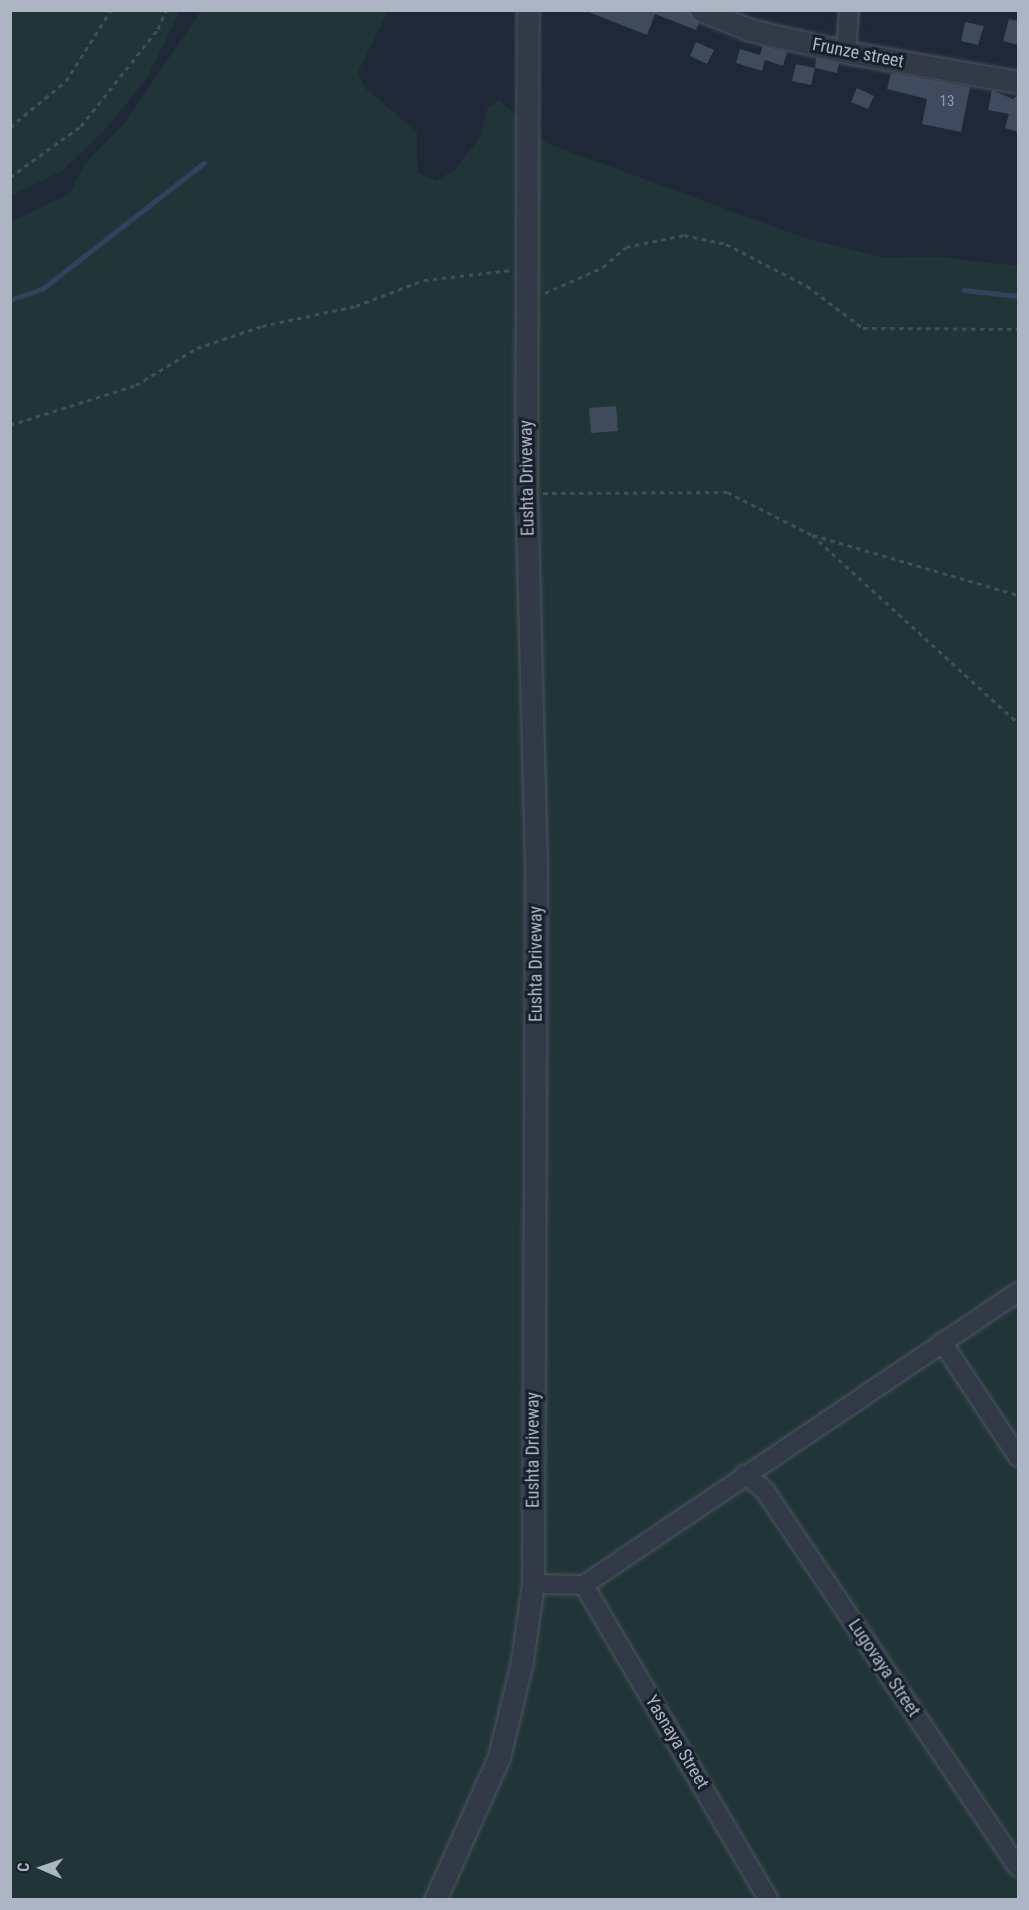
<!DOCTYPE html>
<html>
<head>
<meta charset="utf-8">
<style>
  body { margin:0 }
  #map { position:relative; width:1029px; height:1910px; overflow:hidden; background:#1f2837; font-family:"Roboto Condensed",sans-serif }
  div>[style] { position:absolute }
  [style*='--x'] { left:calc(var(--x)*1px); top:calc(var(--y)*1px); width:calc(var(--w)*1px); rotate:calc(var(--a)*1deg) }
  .green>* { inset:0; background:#213538 }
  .stream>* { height:4.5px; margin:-2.25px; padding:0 2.25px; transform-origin:2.25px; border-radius:2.25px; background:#31445f }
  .building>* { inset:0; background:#3f4b5c }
  .path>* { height:3px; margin-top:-1.5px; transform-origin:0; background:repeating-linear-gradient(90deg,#3e5255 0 4.5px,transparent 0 9px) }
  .roads { filter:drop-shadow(0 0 2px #4d5562) drop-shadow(0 0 2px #4d5562) }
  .minor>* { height:18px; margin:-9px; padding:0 9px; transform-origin:9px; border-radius:9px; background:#323a47 }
  .tertiary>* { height:21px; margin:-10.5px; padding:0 10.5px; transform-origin:10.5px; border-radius:10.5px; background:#323a47 }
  span { translate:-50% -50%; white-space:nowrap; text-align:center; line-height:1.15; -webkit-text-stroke:6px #18202c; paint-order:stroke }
  .number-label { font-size:15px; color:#919aaa }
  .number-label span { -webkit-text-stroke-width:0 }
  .street-label { font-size:18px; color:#acb5c4 }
  .frame { position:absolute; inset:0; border:12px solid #acb5c4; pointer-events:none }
  .north { position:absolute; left:12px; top:1838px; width:60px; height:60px; -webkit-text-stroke:4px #18202c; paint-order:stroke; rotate:272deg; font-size:16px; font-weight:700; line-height:24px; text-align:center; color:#acb5c4 }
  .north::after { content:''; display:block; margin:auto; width:21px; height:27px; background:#acb5c4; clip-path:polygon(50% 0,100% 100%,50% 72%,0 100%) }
</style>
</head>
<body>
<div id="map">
  <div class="green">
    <div style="clip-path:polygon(11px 10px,180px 11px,147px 78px,104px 131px,62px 171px,11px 196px)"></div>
    <div style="clip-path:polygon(201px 11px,388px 11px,358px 72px,365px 88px,417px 132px,418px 173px,436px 181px,454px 170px,478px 140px,488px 107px,499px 100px,546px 143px,808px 239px,884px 258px,940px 257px,1018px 266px,1018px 1899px,11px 1900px,11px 222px,69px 194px,85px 164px,126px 121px)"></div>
  </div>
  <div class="stream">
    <div style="--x:964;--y:290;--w:54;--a:6.3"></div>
    <div style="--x:10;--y:300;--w:34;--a:-19"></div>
    <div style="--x:42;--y:289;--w:205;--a:-37.9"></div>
  </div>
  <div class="building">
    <div style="clip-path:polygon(688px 10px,699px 23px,696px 30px,655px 14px,647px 35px,586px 11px)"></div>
    <div style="clip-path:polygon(1009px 19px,1018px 21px,1018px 45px,1003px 41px)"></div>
    <div style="clip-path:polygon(965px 22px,984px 26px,978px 45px,961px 41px)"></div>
    <div style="clip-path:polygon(696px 42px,714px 50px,707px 64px,690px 56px)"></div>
    <div style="clip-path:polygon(763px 46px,787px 52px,783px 66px,765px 60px,762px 71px,736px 63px,740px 49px,760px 55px)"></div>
    <div style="clip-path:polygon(816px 58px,839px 63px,837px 73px,815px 68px)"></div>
    <div style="clip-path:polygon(796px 64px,815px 68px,811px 85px,792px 81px)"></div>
    <div style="clip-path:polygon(891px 73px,970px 87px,961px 132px,922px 124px,927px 99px,887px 89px)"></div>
    <div style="clip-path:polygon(857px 88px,874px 96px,868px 109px,851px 102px)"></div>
    <div style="clip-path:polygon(992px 90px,1013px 99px,1018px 94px,1018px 132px,1005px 128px,1009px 114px,988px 110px)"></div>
    <div style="clip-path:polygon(616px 406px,618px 431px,591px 433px,589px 408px)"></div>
  </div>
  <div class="path">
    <div style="--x:10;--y:127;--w:72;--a:-39.4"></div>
    <div style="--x:66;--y:81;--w:84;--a:-57.6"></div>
    <div style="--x:10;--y:177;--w:87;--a:-35.7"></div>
    <div style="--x:81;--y:126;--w:124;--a:-51.6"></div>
    <div style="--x:158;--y:29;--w:21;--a:-67"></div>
    <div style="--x:545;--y:293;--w:64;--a:-24.1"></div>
    <div style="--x:603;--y:267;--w:30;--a:-41"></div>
    <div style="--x:626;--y:247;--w:59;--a:-11.7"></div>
    <div style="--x:684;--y:235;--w:43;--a:12.1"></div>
    <div style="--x:726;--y:244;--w:91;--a:27.4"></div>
    <div style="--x:807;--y:286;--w:70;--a:36.9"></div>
    <div style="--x:863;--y:328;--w:155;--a:0.4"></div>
    <div style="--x:10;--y:425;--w:132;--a:-17.6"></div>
    <div style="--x:136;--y:385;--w:71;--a:-31.2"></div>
    <div style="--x:197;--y:348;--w:69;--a:-18.7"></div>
    <div style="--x:262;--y:326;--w:96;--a:-12"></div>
    <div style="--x:356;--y:306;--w:73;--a:-20.9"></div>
    <div style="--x:424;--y:280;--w:89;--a:-6.5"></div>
    <div style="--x:543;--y:493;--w:184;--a:-0.3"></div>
    <div style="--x:727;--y:492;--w:95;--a:26.8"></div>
    <div style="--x:812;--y:535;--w:279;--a:42.4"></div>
    <div style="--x:813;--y:535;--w:214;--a:16.3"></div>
  </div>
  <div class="roads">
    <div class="minor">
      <div style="--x:846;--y:52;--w:42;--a:-85.9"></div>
      <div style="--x:942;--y:1342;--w:138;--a:56.5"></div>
      <div style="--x:745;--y:1474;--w:26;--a:40"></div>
      <div style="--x:765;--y:1491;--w:453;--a:56.1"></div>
      <div style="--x:533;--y:1584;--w:51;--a:1.1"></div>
      <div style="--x:584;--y:1585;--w:524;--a:-34.02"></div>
      <div style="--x:584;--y:1585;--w:365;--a:59.6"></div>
    </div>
    <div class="tertiary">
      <div style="--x:701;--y:10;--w:53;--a:22.2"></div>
      <div style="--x:750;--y:30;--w:98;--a:12.9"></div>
      <div style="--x:846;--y:52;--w:175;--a:9.9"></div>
      <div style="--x:435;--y:1900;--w:157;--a:-65.9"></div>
      <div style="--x:499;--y:1757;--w:99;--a:-76.5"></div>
      <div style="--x:522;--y:1661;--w:78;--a:-81.9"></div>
      <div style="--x:533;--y:1584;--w:718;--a:-89.76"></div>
      <div style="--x:536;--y:866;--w:373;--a:-91.5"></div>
      <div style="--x:526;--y:493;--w:483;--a:-89.8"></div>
    </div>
  </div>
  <div class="number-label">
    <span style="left:947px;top:102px">13</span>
  </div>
  <div class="street-label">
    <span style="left:858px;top:53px;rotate:11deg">Frunze street</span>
    <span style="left:527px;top:478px;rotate:-91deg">Eushta Driveway</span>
    <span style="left:536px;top:964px;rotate:-90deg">Eushta Driveway</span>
    <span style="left:533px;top:1450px;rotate:-90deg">Eushta Driveway</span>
    <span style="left:884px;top:1668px;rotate:56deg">Lugovaya Street</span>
    <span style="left:677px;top:1742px;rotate:59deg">Yasnaya Street</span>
  </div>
  <div class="frame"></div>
  <div class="north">С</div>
</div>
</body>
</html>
